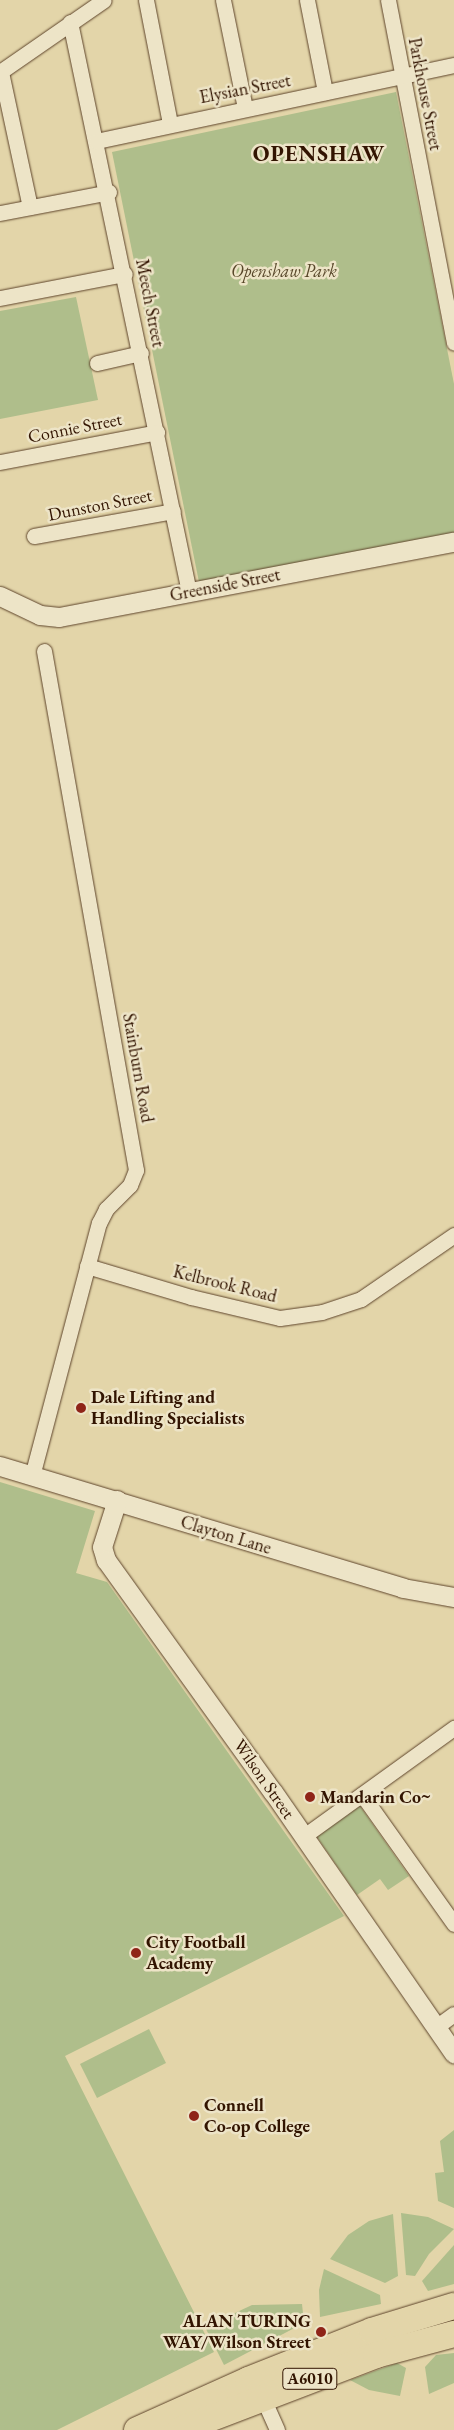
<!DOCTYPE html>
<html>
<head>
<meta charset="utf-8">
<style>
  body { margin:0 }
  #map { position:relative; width:454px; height:2430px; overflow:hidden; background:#e3d5a9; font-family:"EB Garamond",serif }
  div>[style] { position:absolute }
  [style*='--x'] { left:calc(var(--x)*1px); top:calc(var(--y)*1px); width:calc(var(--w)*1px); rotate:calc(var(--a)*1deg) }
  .green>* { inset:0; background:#afbe8b }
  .roads { filter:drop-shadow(0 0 1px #5e442b) drop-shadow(0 0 1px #5e442b) }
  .minor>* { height:15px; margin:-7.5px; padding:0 7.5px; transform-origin:7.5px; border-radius:7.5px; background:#ede4c7 }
  .tertiary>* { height:19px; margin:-9.5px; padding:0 9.5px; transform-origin:9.5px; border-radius:9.5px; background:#ede4c7 }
  .trunk>* { height:26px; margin:-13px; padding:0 13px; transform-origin:13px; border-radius:13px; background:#e3d5a9 }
  .dots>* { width:14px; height:14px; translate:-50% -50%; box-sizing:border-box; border:2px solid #ede4c7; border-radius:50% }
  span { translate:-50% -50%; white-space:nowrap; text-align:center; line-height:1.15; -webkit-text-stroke:5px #ede4c7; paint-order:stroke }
  .shield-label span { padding:1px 4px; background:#ede4c7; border:1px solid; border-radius:4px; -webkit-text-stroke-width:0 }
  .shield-label { font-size:16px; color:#321401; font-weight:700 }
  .street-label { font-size:18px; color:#321401 }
  .park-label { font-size:18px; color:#58472a; font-style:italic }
  .poi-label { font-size:18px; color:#321401; font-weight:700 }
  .left { translate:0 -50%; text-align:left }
  .right { translate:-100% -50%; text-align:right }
  .district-label { font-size:22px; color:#321401; font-weight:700; letter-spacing:1px }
</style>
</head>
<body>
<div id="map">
  <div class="green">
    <div style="clip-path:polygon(396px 92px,454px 384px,454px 533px,199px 582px,112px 152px)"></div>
    <div style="clip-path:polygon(76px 297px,98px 400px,0 419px,0 311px)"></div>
    <div style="clip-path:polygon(0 1482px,95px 1511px,76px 1573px,107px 1582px,344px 1916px,65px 2056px,214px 2352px,57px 2430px,0 2430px)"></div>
    <div style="clip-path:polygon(360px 1806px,409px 1876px,388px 1890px,380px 1879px,357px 1895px,317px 1837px)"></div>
    <div style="clip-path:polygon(149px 2029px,166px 2063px,97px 2098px,80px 2064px)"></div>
    <div style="clip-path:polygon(454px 2130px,454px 2208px,438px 2201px,435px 2173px,444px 2172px,440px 2141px)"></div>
    <div style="clip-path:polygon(401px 2213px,428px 2217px,454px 2229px,429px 2254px,415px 2276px,406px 2275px)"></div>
    <div style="clip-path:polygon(393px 2214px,398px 2276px,385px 2283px,330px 2259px,348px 2235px,369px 2221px)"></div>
    <div style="clip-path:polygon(454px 2245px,454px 2284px,428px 2291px,422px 2281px)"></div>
    <div style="clip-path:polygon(324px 2269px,380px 2295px,381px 2304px,320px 2317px,319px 2290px)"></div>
    <div style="clip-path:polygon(302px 2304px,304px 2323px,224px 2365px,205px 2327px,252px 2305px)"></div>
    <div style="clip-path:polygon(454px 2353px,454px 2383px,429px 2394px,425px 2367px,436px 2355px)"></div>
    <div style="clip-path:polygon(397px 2363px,406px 2368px,400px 2396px,369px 2390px,350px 2380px)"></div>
  </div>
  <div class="roads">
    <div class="minor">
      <div style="--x:146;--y:0;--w:125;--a:79"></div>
      <div style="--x:223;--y:0;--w:110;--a:78.5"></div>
      <div style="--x:307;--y:0;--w:94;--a:78.9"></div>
      <div style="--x:388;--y:0;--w:349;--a:79.1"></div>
      <div style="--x:70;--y:22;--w:582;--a:78.21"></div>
      <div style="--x:0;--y:72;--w:126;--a:-34.7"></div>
      <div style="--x:1;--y:72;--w:138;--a:77.9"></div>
      <div style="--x:96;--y:141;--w:366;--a:-12"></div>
      <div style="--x:0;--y:213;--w:111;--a:-10.9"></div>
      <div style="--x:0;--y:298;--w:127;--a:-10.9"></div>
      <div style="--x:97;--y:363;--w:45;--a:-12.8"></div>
      <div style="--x:0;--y:462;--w:160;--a:-10.8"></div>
      <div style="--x:34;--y:536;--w:141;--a:-10.2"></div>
      <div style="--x:87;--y:1266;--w:109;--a:16.6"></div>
      <div style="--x:191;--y:1297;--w:91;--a:13.3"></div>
      <div style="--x:280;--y:1318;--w:42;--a:-8.1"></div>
      <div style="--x:322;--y:1312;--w:41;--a:-18.4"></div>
      <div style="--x:361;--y:1299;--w:113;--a:-34.5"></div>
      <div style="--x:32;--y:1476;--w:262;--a:-75.2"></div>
      <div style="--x:99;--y:1223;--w:16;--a:-63"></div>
      <div style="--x:106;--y:1209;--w:34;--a:-45"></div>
      <div style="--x:130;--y:1185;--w:16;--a:-68"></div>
      <div style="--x:136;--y:1170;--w:527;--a:-100.05"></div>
      <div style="--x:363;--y:1796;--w:157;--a:54.6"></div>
      <div style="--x:304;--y:1836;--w:185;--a:-35.8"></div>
      <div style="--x:436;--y:2027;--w:22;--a:-36"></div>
      <div style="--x:262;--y:2396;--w:37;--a:66"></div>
    </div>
    <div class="tertiary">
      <div style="--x:0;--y:596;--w:44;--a:25.4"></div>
      <div style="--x:40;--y:615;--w:19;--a:6"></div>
      <div style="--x:59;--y:617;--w:402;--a:-10.8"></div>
      <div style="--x:0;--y:1466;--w:421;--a:16.8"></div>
      <div style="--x:403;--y:1588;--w:52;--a:10"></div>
      <div style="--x:117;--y:1500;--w:49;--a:107.7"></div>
      <div style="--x:102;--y:1547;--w:14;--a:73"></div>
      <div style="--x:106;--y:1560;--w:286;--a:54.3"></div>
      <div style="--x:273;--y:1792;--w:318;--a:55.3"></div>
    </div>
    <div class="trunk">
      <div style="--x:137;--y:2430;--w:122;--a:-24.2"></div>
      <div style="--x:248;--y:2380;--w:133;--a:-21.6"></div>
      <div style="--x:372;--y:2331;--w:86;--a:-17"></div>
      <div style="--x:180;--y:2430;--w:210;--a:-20.9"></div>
      <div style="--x:376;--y:2355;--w:81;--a:-15.1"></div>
    </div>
  </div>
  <div class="dots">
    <div style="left:81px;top:1408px;background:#8f2418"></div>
    <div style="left:310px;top:1797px;background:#8f2418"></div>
    <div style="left:136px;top:1953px;background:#8f2418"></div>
    <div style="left:194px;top:2116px;background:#8f2418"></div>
    <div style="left:321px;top:2332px;background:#8f2418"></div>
  </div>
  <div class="shield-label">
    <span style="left:310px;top:2379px">A6010</span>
  </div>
  <div class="street-label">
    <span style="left:245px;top:89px;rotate:-11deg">Elysian Street</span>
    <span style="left:425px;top:94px;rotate:79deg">Parkhouse Street</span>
    <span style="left:150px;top:303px;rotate:79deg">Meech Street</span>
    <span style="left:75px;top:428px;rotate:-11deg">Connie Street</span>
    <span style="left:100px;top:505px;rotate:-11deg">Dunston Street</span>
    <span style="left:225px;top:585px;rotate:-11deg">Greenside Street</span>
    <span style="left:138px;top:1068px;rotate:80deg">Stainburn Road</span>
    <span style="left:225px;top:1284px;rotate:14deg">Kelbrook Road</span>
    <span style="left:226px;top:1535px;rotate:17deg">Clayton Lane</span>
    <span style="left:264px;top:1779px;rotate:55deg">Wilson Street</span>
  </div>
  <div class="park-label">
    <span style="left:284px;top:271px">Openshaw Park</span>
  </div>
  <div class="poi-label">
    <span class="left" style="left:91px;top:1408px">Dale Lifting and<br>Handling Specialists</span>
    <span class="left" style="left:320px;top:1797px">Mandarin Co~</span>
    <span class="left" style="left:146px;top:1953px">City Football<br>Academy</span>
    <span class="left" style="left:204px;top:2116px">Connell<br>Co-op College</span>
    <span class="right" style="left:311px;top:2332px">ALAN TURING<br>WAY/Wilson Street</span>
  </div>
  <div class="district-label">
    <span style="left:319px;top:154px">OPENSHAW</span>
  </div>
</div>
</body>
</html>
